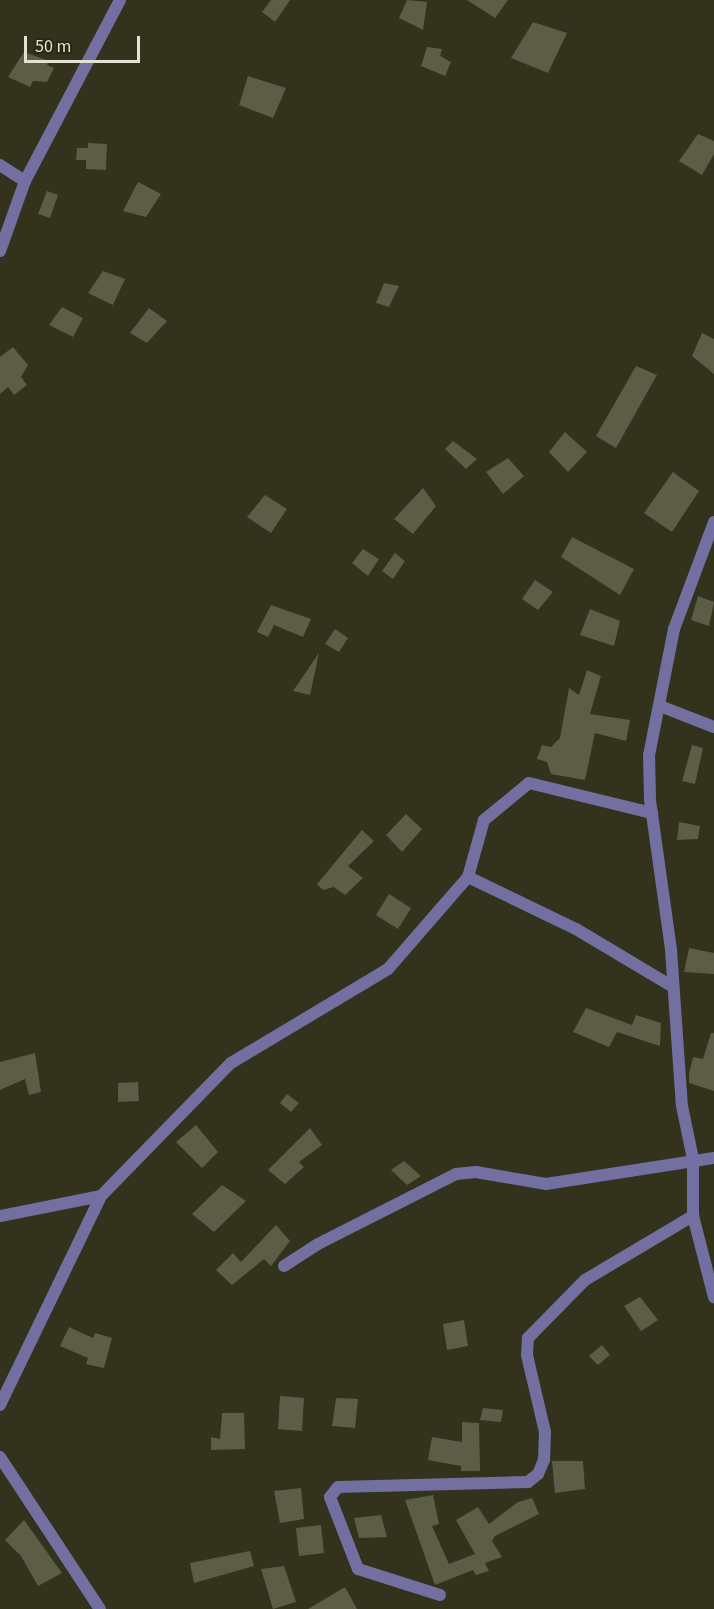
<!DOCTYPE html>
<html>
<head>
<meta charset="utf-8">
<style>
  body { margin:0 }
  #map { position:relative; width:714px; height:1609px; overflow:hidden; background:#32321d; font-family:"Source Sans 3",sans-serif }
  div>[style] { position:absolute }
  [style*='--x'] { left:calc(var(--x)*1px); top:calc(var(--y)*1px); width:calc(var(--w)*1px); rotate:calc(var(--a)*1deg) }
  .building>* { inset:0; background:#5c5d46 }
  .minor>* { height:12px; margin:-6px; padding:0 6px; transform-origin:6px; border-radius:6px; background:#736fa1 }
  span { translate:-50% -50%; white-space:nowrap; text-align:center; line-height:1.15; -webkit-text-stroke:5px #282813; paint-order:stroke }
  .scale { position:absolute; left:24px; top:36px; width:116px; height:27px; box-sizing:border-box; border:3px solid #e1e1d4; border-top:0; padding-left:8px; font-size:18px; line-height:21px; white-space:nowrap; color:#e1e1d4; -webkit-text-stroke:4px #282813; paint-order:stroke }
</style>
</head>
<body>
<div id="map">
  <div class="building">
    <div style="clip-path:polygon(271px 0,290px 0,275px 22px,262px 12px)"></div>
    <div style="clip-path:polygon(407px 0,427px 2px,423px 30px,399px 18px)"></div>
    <div style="clip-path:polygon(467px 0,508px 0,495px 18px)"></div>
    <div style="clip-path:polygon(533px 22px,567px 33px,548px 73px,511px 58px)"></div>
    <div style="clip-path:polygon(427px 47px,442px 49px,440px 56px,451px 62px,445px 76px,421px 66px)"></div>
    <div style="clip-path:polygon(24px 52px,49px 61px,47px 65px,54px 68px,47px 82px,33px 81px,30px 87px,8px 77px)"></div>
    <div style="clip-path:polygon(248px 76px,286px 88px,273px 118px,239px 105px)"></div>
    <div style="clip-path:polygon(698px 134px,714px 141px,714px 154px,702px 175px,679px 161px)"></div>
    <div style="clip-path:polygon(88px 143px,107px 144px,106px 170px,86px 169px,86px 160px,76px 160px,77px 148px,88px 148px)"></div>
    <div style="clip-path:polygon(138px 182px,161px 194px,146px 217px,123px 211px)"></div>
    <div style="clip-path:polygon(47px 191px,58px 195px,50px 218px,38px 214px)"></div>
    <div style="clip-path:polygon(103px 271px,125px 279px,113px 305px,88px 293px)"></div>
    <div style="clip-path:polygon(384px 283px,399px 286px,389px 307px,376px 303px)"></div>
    <div style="clip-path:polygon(62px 307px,83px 318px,73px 337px,49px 325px)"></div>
    <div style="clip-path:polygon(149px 308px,167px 321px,147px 343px,130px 333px)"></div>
    <div style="clip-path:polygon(702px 333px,714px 339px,714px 374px,692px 356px)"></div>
    <div style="clip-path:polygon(13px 347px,28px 365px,21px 377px,27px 385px,14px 395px,8px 387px,0 394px,0 357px)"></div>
    <div style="clip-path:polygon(636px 366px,657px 375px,616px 448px,596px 436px)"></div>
    <div style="clip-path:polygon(565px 432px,587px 452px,568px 472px,549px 452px)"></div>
    <div style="clip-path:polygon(453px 441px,477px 459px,466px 469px,445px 449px)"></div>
    <div style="clip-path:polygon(508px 458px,524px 476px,503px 494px,486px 472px)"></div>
    <div style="clip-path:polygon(673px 472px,699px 491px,672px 532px,644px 513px)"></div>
    <div style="clip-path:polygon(423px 488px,436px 506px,413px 534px,394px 519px)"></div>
    <div style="clip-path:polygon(265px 495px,287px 509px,271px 533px,247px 517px)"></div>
    <div style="clip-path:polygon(572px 537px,634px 569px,620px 595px,561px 557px)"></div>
    <div style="clip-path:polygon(363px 549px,379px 559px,368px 576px,352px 563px)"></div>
    <div style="clip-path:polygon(395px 553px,405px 561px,393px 579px,382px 571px)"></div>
    <div style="clip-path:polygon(535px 580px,553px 592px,538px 610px,522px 599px)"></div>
    <div style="clip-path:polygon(698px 596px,714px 602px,709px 626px,691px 620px)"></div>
    <div style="clip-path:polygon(271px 605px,311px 619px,303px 637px,274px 625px,268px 637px,257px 632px)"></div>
    <div style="clip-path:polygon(590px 609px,620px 621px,614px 646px,580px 635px)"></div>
    <div style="clip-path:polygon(335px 629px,348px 638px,339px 652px,325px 644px)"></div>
    <div style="clip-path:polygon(319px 653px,310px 695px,293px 691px)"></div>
    <div style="clip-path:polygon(587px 670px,601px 676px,590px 714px,630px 720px,626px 741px,595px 733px,585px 780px,551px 774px,547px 762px,537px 759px,542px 745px,551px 747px,560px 738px,569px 688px,579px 695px)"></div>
    <div style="clip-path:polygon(692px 745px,703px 748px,695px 784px,682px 781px)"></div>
    <div style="clip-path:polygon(406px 814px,422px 829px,402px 852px,386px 835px)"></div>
    <div style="clip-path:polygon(679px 822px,700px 826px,698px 839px,677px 840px)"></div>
    <div style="clip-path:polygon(362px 830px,374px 841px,348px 866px,363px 878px,345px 895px,334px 887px,323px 890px,317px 884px)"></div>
    <div style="clip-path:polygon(389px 894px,411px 908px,398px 929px,376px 915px)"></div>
    <div style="clip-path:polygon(689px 948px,714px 953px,714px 974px,684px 972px)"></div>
    <div style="clip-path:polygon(586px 1008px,632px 1025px,636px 1015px,661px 1023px,660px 1046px,617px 1032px,609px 1047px,573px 1032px)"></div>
    <div style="clip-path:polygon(711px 1033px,714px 1033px,714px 1091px,689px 1083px,689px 1074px,693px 1057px,703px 1059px)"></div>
    <div style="clip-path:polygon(35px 1053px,41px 1092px,29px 1095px,25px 1079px,0 1090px,0 1062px)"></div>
    <div style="clip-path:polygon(138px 1082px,139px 1101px,118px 1102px,118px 1083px)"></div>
    <div style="clip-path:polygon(287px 1094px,299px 1103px,291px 1112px,280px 1103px)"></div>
    <div style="clip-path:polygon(196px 1125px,218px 1152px,202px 1168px,176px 1142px)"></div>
    <div style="clip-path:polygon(310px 1128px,322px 1145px,299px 1162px,304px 1167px,285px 1184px,268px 1170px)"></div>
    <div style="clip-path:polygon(404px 1161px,421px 1176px,407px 1185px,391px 1170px)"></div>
    <div style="clip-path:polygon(222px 1185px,246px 1201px,214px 1232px,192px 1214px)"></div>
    <div style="clip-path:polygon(276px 1225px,290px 1241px,271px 1266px,264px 1259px,232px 1285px,216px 1270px,233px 1253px,241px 1262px)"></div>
    <div style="clip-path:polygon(640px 1297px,658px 1320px,641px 1331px,624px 1306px)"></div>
    <div style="clip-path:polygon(464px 1320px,468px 1346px,447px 1350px,443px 1324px)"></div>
    <div style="clip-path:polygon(69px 1327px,93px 1338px,95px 1333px,112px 1338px,104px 1368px,86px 1364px,88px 1358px,60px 1346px)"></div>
    <div style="clip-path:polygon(602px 1345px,610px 1355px,598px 1365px,589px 1356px)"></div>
    <div style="clip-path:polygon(280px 1396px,304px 1398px,302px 1431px,278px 1429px)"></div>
    <div style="clip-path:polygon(336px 1398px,358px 1399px,355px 1428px,332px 1426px)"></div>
    <div style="clip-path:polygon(483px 1408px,503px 1410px,501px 1422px,480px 1420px)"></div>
    <div style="clip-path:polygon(222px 1413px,244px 1413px,245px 1449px,211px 1450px,211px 1437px,220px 1439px)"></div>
    <div style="clip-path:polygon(462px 1422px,479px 1423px,480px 1471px,461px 1471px,461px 1466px,428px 1460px,432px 1437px,462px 1442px)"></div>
    <div style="clip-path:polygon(552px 1461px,583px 1461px,585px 1489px,555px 1493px)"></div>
    <div style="clip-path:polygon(301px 1488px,304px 1519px,280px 1523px,274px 1491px)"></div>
    <div style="clip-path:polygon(433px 1495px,439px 1524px,432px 1526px,449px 1564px,475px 1554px,456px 1520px,478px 1507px,489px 1524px,518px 1502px,532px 1498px,539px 1514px,495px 1536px,492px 1541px,502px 1557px,485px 1563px,489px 1571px,476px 1575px,473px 1570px,435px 1585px,405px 1500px)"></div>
    <div style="clip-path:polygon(381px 1515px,387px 1537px,359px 1538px,354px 1518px)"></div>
    <div style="clip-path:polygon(24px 1520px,62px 1573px,38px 1586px,21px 1556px,5px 1540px)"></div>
    <div style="clip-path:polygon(321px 1525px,324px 1553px,299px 1556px,296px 1528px)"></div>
    <div style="clip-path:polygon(250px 1551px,254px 1566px,194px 1583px,190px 1563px)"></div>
    <div style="clip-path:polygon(284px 1566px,296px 1602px,273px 1609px,261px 1569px)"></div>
    <div style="clip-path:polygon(345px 1587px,357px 1609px,308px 1609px)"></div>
  </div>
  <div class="minor">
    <div style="--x:0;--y:165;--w:30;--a:33"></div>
    <div style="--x:0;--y:251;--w:74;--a:-70.3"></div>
    <div style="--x:25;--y:181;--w:204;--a:-62.3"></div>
    <div style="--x:714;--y:522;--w:114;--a:110.5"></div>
    <div style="--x:674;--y:629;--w:128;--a:101.2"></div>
    <div style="--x:649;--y:755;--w:45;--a:88.7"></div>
    <div style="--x:650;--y:800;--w:151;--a:82"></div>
    <div style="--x:671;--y:950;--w:156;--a:86"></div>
    <div style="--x:682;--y:1106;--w:54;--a:78.3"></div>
    <div style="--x:693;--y:1159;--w:57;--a:90"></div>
    <div style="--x:693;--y:1216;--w:84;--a:75.5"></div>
    <div style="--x:660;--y:706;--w:58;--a:21.3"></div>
    <div style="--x:468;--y:877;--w:120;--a:25.7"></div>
    <div style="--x:576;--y:929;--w:109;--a:30.8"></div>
    <div style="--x:0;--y:1216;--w:103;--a:-11.2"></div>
    <div style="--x:284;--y:1266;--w:40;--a:-32.9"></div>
    <div style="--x:318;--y:1244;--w:155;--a:-26.9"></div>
    <div style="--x:456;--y:1174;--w:20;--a:-6"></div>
    <div style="--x:476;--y:1172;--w:71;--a:9.7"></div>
    <div style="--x:546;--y:1184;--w:170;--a:-8.8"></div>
    <div style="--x:0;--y:1405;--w:232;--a:-64.2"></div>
    <div style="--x:101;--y:1196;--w:186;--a:-45.7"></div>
    <div style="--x:231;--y:1063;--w:183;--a:-30.9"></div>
    <div style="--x:388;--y:969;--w:122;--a:-49"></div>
    <div style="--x:468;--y:877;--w:59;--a:-74.3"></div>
    <div style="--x:484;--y:820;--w:58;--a:-39.4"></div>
    <div style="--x:529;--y:783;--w:127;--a:13.7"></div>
    <div style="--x:0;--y:1457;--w:182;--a:56.7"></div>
    <div style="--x:440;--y:1595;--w:86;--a:-162.4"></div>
    <div style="--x:358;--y:1569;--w:77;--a:-111.3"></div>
    <div style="--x:330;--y:1497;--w:13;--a:-51"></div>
    <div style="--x:338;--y:1487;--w:190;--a:-1.5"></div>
    <div style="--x:528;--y:1482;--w:13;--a:-39"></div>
    <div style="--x:538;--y:1474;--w:15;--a:-67"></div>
    <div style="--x:544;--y:1460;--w:28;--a:-88"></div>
    <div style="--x:545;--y:1432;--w:79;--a:-103.2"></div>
    <div style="--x:527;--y:1355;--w:17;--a:-87"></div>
    <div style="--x:528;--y:1338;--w:81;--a:-45.5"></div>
    <div style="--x:585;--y:1280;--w:126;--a:-30.7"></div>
  </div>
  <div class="scale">50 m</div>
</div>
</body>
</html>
